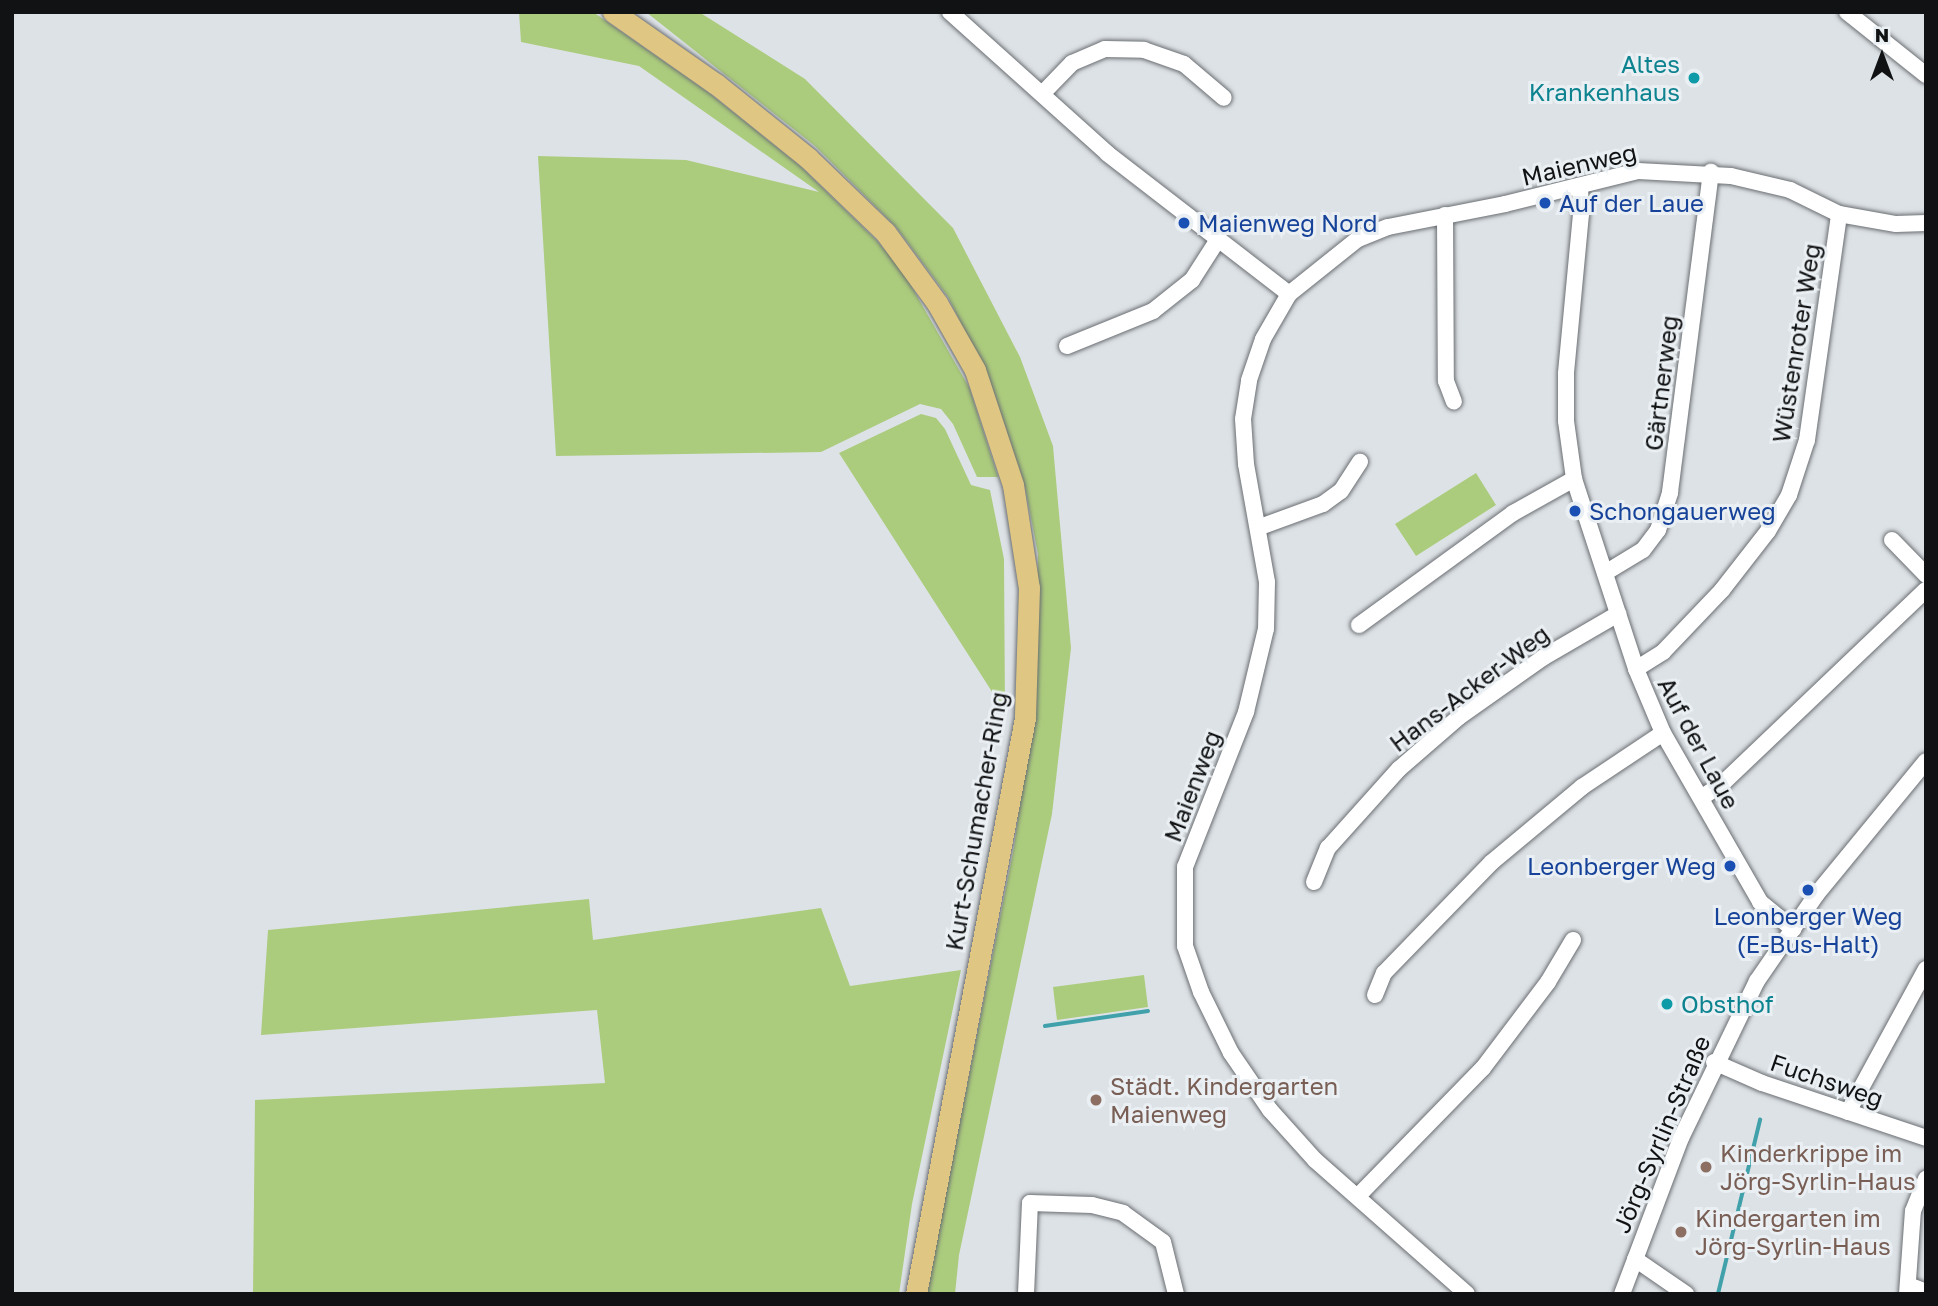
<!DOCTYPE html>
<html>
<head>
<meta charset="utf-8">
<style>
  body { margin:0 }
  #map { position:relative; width:1938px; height:1306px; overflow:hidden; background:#dde2e6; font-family:"Golos Text",sans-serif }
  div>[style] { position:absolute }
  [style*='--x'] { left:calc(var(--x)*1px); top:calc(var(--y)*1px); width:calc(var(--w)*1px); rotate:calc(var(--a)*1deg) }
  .green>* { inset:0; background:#accc7d }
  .stream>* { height:3.5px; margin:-1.75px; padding:0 1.75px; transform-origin:1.75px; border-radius:1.75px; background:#40a1ab }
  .roads { filter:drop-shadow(0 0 2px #6a6e72) drop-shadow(0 0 2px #6a6e72) }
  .minor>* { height:16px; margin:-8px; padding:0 8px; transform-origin:8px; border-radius:8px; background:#fff }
  .major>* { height:21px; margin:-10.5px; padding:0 10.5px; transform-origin:10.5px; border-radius:10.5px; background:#dfc783 }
  .dots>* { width:19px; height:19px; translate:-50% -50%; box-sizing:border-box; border:4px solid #eaeff3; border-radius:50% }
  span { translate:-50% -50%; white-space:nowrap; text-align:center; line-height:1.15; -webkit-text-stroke:6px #eaeff3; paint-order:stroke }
  .culture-label { font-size:24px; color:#0d838f }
  .right { translate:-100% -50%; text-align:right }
  .left { translate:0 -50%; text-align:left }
  .street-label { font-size:24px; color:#111213 }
  .transit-label { font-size:24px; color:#164399 }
  .education-label { font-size:24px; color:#785e54 }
  .frame { position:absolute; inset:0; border:14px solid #111213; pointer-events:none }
  .north { position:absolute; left:1847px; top:21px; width:70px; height:70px; -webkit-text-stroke:5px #eaeff3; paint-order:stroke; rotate:0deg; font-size:19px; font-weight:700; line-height:28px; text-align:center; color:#111213 }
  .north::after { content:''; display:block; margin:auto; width:24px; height:32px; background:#111213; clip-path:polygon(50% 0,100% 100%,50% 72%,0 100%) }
</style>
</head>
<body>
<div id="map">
  <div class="green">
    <div style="clip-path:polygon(519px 12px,593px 12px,709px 93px,800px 166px,876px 240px,902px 270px,969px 387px,998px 477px,977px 477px,953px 424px,941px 409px,920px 404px,821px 452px,556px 456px,538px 156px,686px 160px,819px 192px,639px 66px,521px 42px)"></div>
    <div style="clip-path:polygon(646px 12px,699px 12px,805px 79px,953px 228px,1020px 357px,1053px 446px,1071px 648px,1052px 814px,959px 1255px,955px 1294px,926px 1294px,1014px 847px,1036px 690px,1038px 554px,1025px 487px,990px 381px,948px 297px,896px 227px,815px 146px)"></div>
    <div style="clip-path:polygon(921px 414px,936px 418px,945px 429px,971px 485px,990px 490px,1004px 559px,1005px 712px,839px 453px)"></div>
    <div style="clip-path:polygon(1476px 473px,1496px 505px,1416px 556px,1395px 524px)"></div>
    <div style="clip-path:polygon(589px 899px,593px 940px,821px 908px,850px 986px,961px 970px,912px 1204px,899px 1294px,253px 1294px,255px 1100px,605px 1083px,597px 1010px,261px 1035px,268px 930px)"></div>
    <div style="clip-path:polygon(1144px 975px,1148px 1007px,1057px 1020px,1053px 987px)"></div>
  </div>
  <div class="stream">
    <div style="--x:1045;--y:1026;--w:104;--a:-8.3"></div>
    <div style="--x:1718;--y:1294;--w:179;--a:-76.4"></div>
  </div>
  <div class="roads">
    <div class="minor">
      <div style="--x:950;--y:12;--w:212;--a:41.9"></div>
      <div style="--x:1108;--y:154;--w:229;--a:37.7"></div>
      <div style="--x:1847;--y:12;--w:101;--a:38.6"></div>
      <div style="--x:1042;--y:94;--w:43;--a:-45.9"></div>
      <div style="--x:1072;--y:63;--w:36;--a:-23"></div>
      <div style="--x:1105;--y:49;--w:39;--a:1"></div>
      <div style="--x:1144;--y:50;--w:42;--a:19.3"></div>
      <div style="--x:1184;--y:64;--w:52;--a:40.4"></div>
      <div style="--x:1580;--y:186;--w:28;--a:88"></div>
      <div style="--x:1581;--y:214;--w:161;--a:95.4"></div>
      <div style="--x:1566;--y:374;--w:47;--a:90"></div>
      <div style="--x:1566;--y:421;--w:59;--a:82.1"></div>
      <div style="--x:1574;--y:479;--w:200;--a:71.9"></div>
      <div style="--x:1636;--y:669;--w:69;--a:67.1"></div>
      <div style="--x:1663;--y:733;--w:195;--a:60.1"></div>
      <div style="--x:1760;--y:902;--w:43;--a:39.3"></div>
      <div style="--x:1445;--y:215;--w:166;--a:89.7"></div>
      <div style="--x:1446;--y:381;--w:22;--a:69"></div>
      <div style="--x:1067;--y:346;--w:93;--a:-22.1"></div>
      <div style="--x:1153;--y:311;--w:50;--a:-38.5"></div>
      <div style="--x:1192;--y:280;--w:46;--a:-57.3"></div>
      <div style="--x:1260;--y:527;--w:67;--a:-20.1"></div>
      <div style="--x:1323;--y:504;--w:22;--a:-36"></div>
      <div style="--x:1341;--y:491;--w:35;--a:-57"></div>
      <div style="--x:1892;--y:540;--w:49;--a:45.8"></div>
      <div style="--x:1605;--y:573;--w:44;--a:-31.2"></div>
      <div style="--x:1643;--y:550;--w:25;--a:-53"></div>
      <div style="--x:1658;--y:530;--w:40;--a:-72"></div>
      <div style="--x:1670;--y:492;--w:323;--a:-82.7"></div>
      <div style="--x:1359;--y:625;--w:190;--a:-36"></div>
      <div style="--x:1513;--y:513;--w:70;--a:-29.1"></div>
      <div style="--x:1636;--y:669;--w:32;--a:-32"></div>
      <div style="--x:1663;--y:652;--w:86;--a:-46.4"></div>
      <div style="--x:1722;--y:590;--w:75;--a:-52.1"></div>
      <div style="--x:1768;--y:531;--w:42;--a:-59.7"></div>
      <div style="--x:1789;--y:495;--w:58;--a:-71.9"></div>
      <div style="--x:1807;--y:440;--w:228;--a:-81.9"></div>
      <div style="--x:1701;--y:798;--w:27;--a:-34"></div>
      <div style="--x:1723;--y:783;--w:280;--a:-43.6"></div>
      <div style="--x:1314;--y:882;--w:37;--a:-68"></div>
      <div style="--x:1328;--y:848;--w:106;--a:-48.1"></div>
      <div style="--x:1399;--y:769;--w:79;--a:-40.9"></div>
      <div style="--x:1459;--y:717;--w:104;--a:-35.2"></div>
      <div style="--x:1544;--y:657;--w:86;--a:-30.2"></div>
      <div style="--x:1375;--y:995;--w:24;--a:-68"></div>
      <div style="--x:1384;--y:973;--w:155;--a:-45.8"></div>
      <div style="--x:1492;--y:862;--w:117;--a:-39.8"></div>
      <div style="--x:1582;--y:787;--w:97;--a:-33.7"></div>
      <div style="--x:1714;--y:1062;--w:52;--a:23.6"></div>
      <div style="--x:1762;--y:1083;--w:173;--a:18.5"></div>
      <div style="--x:1848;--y:1112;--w:163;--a:-61.4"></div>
      <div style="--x:1358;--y:1196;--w:179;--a:-45.7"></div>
      <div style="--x:1483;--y:1068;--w:108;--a:-52.9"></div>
      <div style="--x:1548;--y:982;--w:49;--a:-59.2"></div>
      <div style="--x:1635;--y:1259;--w:62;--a:34.5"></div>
      <div style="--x:1908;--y:1285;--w:19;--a:21"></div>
      <div style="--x:1026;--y:1294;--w:91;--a:-87.5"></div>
      <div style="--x:1030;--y:1203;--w:62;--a:1.8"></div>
      <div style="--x:1092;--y:1205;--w:32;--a:14"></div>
      <div style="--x:1123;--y:1213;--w:49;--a:35.9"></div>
      <div style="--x:1163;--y:1242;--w:54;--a:76"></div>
      <div style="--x:1467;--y:1294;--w:203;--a:-138.6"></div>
      <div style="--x:1315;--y:1160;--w:67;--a:-132"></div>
      <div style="--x:1270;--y:1110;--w:69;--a:-124.4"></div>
      <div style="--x:1231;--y:1053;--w:68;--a:-116.2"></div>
      <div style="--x:1201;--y:992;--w:49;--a:-109.2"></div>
      <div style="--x:1185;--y:946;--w:79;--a:-90"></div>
      <div style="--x:1185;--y:867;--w:167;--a:-68.5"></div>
      <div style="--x:1246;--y:712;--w:85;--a:-76.5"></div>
      <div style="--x:1266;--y:629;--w:47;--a:-88.8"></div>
      <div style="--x:1267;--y:582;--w:120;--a:-100.1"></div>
      <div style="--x:1246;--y:464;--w:45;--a:-93.8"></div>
      <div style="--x:1243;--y:419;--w:39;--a:-81"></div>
      <div style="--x:1249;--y:380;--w:43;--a:-71.1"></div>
      <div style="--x:1263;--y:339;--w:52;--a:-60"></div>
      <div style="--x:1289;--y:294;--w:88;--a:-38.6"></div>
      <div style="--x:1358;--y:239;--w:32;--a:-22"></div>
      <div style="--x:1388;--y:227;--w:119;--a:-11.1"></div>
      <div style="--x:1505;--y:204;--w:137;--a:-13.9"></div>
      <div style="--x:1638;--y:171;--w:93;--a:3.1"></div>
      <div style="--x:1731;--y:176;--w:61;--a:13.3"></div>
      <div style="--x:1790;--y:190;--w:55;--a:26.1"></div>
      <div style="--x:1839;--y:214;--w:58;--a:10"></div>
      <div style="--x:1896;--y:224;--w:30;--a:-2"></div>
      <div style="--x:1622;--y:1294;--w:167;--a:-69.3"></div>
      <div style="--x:1681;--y:1138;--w:174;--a:-64.2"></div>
      <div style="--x:1757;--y:981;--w:104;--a:-55.5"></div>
      <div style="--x:1816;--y:895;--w:173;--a:-50.6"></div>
      <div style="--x:1907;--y:1294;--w:83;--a:-85.9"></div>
      <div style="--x:1913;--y:1211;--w:35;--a:-68"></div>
    </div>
    <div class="major">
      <div style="--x:613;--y:12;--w:126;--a:35"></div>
      <div style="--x:716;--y:84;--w:118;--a:38.8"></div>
      <div style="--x:808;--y:158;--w:107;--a:43.9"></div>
      <div style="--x:885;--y:232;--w:88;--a:53.8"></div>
      <div style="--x:937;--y:303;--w:77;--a:60.4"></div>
      <div style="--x:975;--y:370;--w:121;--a:71.7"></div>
      <div style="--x:1013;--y:485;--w:104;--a:81.2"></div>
      <div style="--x:1029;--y:588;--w:130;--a:91.8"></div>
      <div style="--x:1025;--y:718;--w:586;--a:100.72"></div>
    </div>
  </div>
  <div class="dots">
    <div style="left:1694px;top:78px;background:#0f9aa8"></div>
    <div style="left:1545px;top:203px;background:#1a4fb4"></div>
    <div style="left:1184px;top:223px;background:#1a4fb4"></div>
    <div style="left:1575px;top:511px;background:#1a4fb4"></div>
    <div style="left:1730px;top:866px;background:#1a4fb4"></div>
    <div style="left:1808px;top:890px;background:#1a4fb4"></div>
    <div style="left:1667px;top:1004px;background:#0f9aa8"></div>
    <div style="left:1096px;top:1100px;background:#8d6e63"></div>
    <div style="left:1706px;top:1167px;background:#8d6e63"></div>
    <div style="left:1681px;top:1232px;background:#8d6e63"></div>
  </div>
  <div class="culture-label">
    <span class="right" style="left:1680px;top:78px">Altes<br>Krankenhaus</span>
    <span class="left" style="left:1681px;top:1004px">Obsthof</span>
  </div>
  <div class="street-label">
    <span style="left:1579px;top:164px;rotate:-13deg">Maienweg</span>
    <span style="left:1796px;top:343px;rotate:-81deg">Wüstenroter Weg</span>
    <span style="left:1661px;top:383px;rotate:-83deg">Gärtnerweg</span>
    <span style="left:1469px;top:688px;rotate:-37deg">Hans-Acker-Weg</span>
    <span style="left:1699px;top:743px;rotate:62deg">Auf der Laue</span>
    <span style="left:1192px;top:786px;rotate:-69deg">Maienweg</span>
    <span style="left:976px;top:821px;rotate:-80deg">Kurt-Schumacher-Ring</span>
    <span style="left:1827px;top:1080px;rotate:19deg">Fuchsweg</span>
    <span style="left:1661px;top:1134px;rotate:-67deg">Jörg-Syrlin-Straße</span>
  </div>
  <div class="transit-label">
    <span class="left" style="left:1559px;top:203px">Auf der Laue</span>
    <span class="left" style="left:1198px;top:223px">Maienweg Nord</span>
    <span class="left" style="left:1589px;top:511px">Schongauerweg</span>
    <span class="right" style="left:1716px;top:866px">Leonberger Weg</span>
    <span style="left:1808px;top:930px">Leonberger Weg<br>(E-Bus-Halt)</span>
  </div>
  <div class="education-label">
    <span class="left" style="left:1110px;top:1100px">Städt. Kindergarten<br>Maienweg</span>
    <span class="left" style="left:1720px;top:1167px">Kinderkrippe im<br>Jörg-Syrlin-Haus</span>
    <span class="left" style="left:1695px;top:1232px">Kindergarten im<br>Jörg-Syrlin-Haus</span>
  </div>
  <div class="frame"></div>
  <div class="north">N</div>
</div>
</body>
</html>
